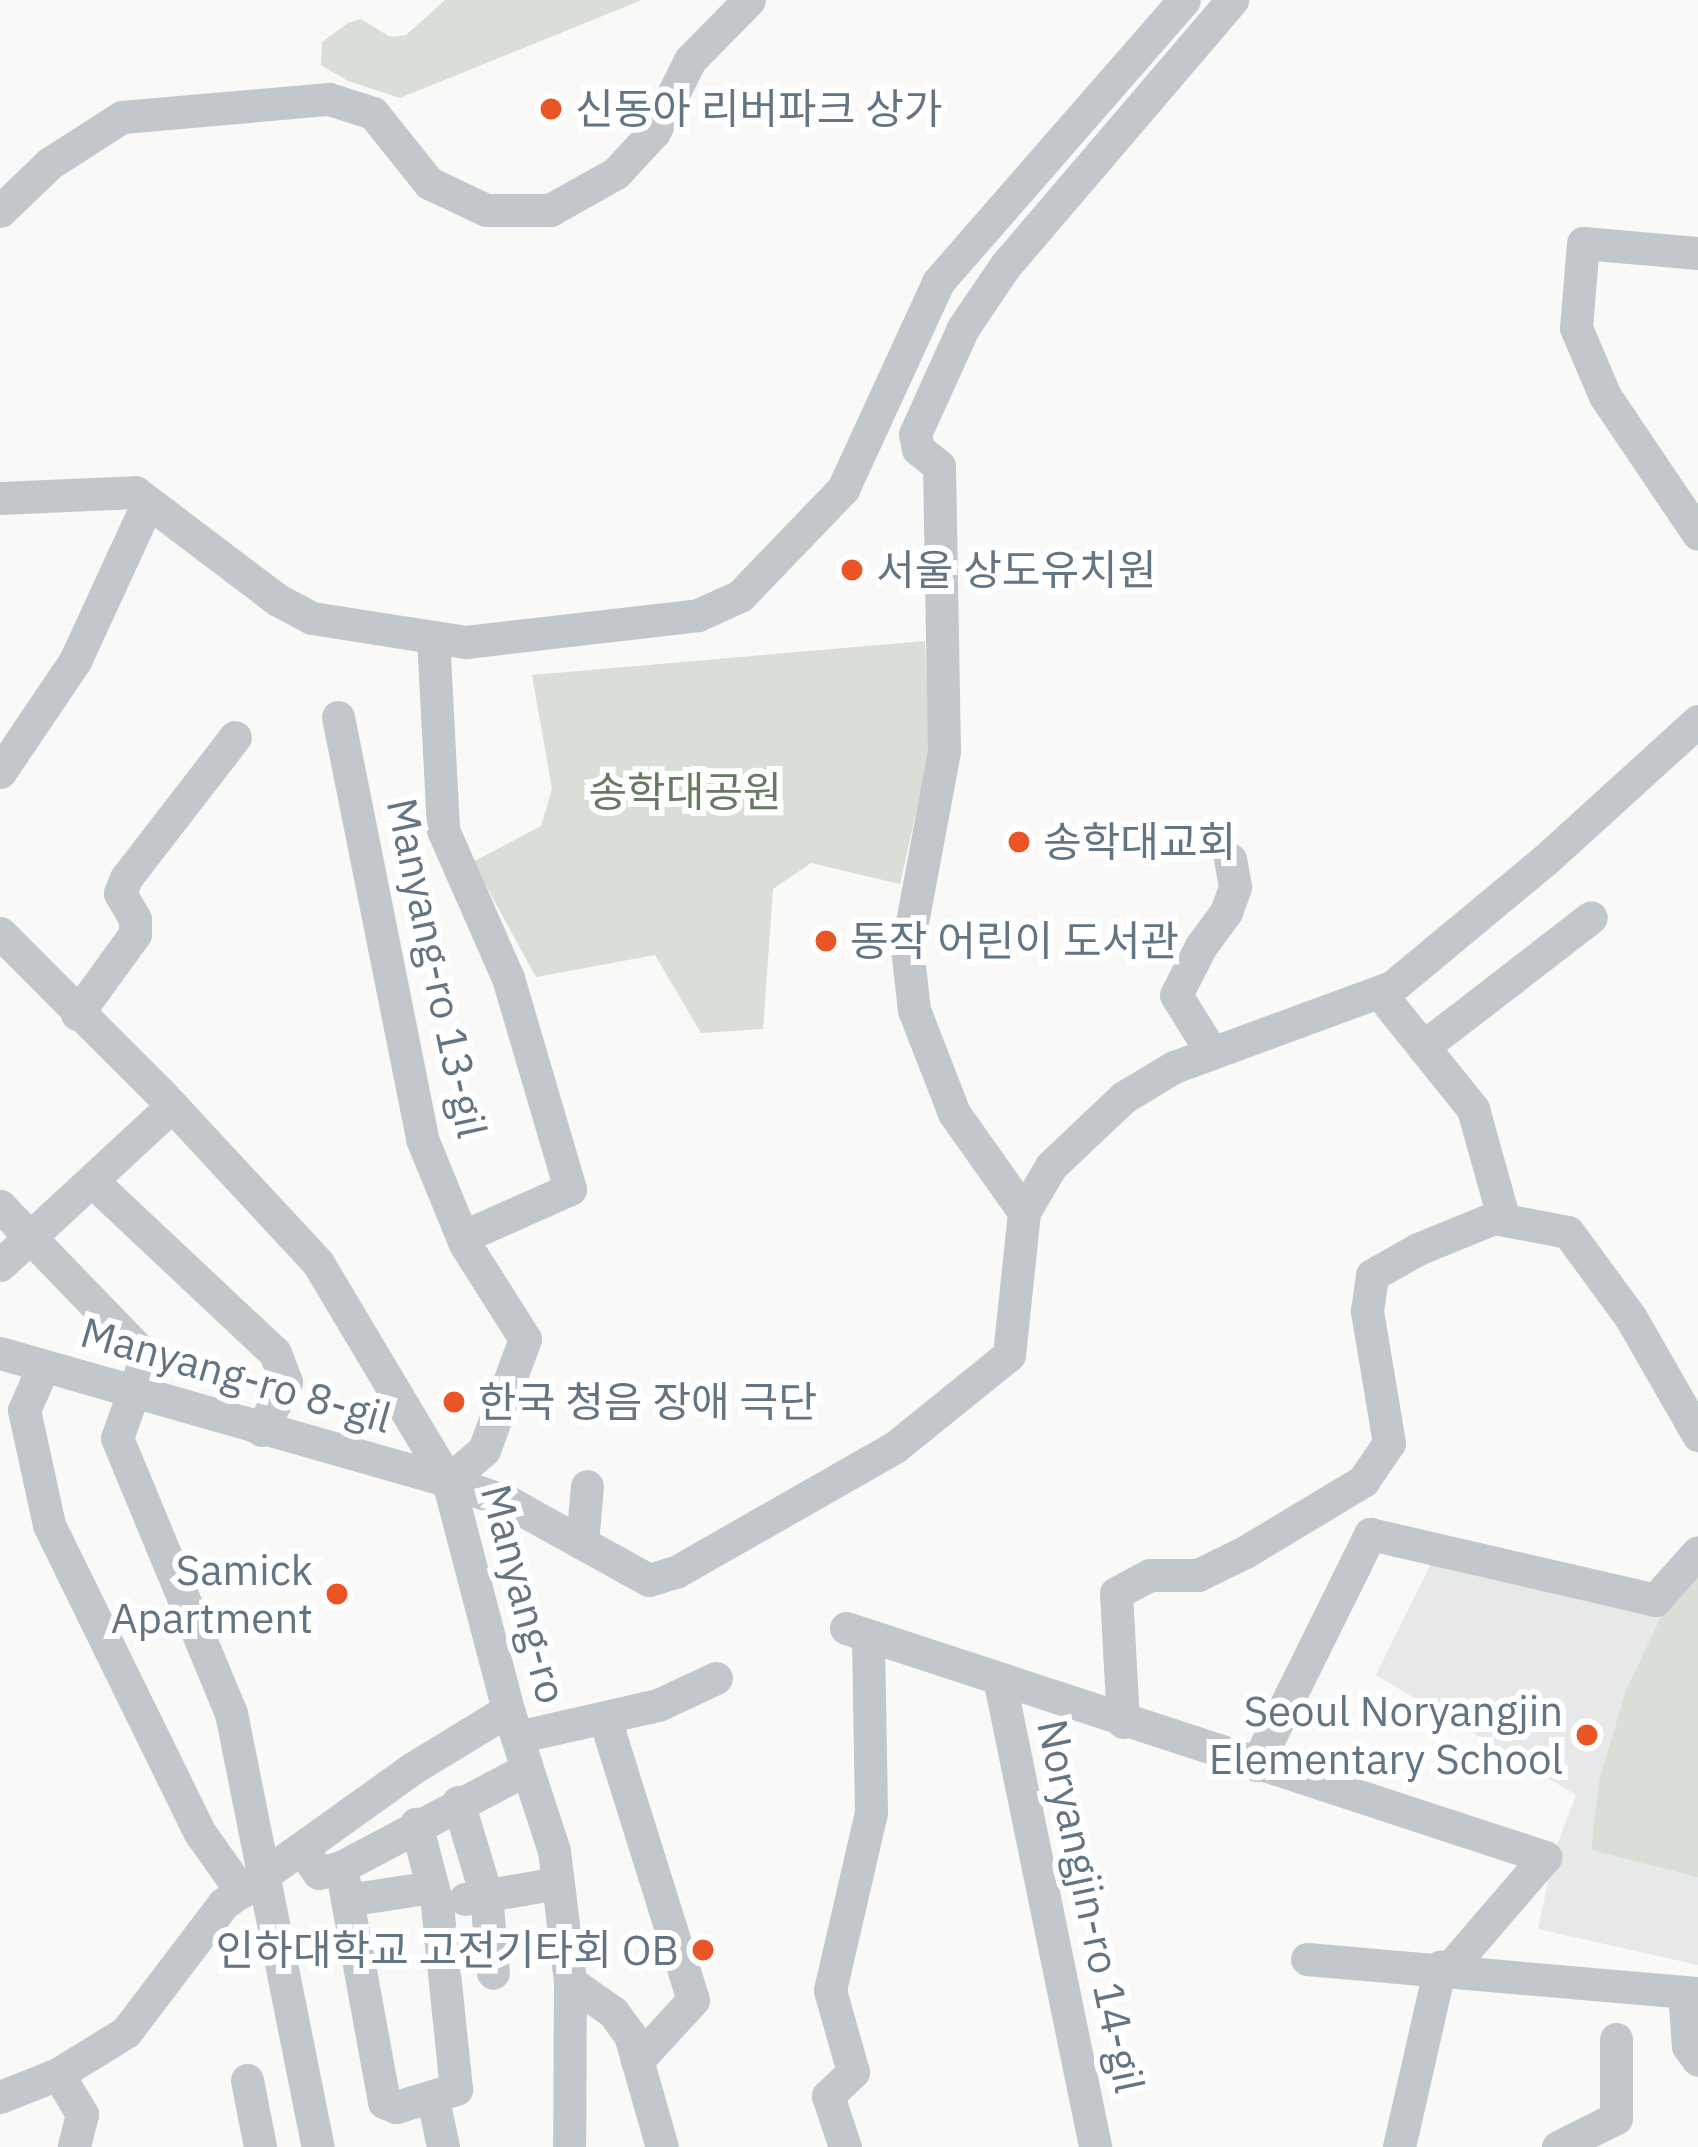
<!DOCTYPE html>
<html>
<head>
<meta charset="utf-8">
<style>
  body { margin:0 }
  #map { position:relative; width:1698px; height:2147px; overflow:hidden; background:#f9f9f7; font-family:"IBM Plex Sans","Noto Sans KR",sans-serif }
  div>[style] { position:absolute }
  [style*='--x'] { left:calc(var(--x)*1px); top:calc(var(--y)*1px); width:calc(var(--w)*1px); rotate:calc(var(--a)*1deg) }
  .built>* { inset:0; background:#e7e8e8 }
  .green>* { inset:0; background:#d9ded6 }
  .minor>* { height:33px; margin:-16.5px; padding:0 16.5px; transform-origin:16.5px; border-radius:16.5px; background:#c2c7cb }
  .dots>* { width:33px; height:33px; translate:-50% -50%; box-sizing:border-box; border:6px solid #fff; border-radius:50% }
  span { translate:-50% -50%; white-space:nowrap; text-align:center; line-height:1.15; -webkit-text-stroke:12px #fff; paint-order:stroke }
  .poi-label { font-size:42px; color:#637583 }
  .left { translate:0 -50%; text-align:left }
  .right { translate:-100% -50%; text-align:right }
  .park-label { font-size:42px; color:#667a62 }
  .street-label { font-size:42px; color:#637583 }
</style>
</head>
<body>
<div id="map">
  <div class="built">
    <div style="clip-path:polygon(1439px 1547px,1659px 1611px,1698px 1568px,1698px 1965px,1538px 1929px,1554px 1853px,1576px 1795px,1376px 1675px)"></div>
  </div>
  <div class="green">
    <div style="clip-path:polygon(445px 0,642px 0,400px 98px,348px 81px,321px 65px,322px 42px,348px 23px,361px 19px,390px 37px,406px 35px)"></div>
    <div style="clip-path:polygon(925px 641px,930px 750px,900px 884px,811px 863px,773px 889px,763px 1029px,701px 1033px,655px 955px,536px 977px,473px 862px,541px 826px,552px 789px,532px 675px)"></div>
    <div style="clip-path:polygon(1698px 1573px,1698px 1877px,1591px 1850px,1599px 1782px,1626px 1690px,1663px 1613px)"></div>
  </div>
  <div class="minor">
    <div style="--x:0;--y:211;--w:69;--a:-43.8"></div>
    <div style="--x:50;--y:163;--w:85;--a:-32.6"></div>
    <div style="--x:122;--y:117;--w:208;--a:-5"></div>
    <div style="--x:329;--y:99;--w:46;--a:17.7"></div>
    <div style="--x:373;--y:113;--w:90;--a:51.3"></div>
    <div style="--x:429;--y:183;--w:63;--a:25.3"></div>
    <div style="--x:486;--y:210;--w:64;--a:0"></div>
    <div style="--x:550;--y:210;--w:76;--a:-29.3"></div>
    <div style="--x:616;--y:173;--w:56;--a:-47.2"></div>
    <div style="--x:654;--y:132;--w:80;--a:-63.4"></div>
    <div style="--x:690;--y:60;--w:84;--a:-45.5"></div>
    <div style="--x:1698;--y:253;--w:115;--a:-175"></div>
    <div style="--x:1583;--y:243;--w:85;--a:94.7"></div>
    <div style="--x:1576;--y:328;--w:74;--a:66.9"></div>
    <div style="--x:1605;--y:396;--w:166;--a:56"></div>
    <div style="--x:0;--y:498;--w:135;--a:-2.5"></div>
    <div style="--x:135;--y:492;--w:179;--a:37.1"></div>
    <div style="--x:278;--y:600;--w:38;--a:28"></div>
    <div style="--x:312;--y:618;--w:156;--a:8.9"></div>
    <div style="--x:466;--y:642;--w:234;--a:-6.6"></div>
    <div style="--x:698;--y:615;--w:46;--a:-24.3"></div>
    <div style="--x:740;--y:596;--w:149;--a:-46.1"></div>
    <div style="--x:843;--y:489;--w:228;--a:-65.3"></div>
    <div style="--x:938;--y:282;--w:374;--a:-48.9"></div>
    <div style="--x:433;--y:637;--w:193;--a:87"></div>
    <div style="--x:443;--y:830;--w:162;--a:66.3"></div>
    <div style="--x:508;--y:978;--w:220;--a:73.6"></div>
    <div style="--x:570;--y:1189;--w:118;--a:156"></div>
    <div style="--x:338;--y:717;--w:430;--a:78.7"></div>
    <div style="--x:422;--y:1139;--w:113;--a:67.7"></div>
    <div style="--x:465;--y:1244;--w:112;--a:57.7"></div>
    <div style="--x:525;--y:1339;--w:118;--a:110.3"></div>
    <div style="--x:484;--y:1450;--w:48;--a:139.3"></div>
    <div style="--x:0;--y:772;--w:134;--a:-56"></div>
    <div style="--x:75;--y:661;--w:175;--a:-65.3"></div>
    <div style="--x:0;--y:933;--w:229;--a:45"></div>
    <div style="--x:162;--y:1095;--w:229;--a:47.1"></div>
    <div style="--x:318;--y:1263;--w:254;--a:59.2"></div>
    <div style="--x:448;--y:1481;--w:237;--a:75.3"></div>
    <div style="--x:508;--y:1710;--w:148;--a:71.9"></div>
    <div style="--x:554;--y:1851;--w:132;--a:83"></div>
    <div style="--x:570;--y:1982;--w:165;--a:90.3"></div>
    <div style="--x:1379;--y:992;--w:150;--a:51.2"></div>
    <div style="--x:1473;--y:1109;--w:115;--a:74.4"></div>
    <div style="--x:77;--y:1014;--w:99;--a:-54.1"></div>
    <div style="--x:135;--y:934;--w:15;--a:-90"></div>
    <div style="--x:135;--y:919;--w:30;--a:-120"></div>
    <div style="--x:120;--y:893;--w:16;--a:-68"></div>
    <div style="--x:126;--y:878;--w:178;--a:-52.3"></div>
    <div style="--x:1423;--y:1047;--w:212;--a:-37.7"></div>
    <div style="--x:1212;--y:1053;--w:68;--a:-121.8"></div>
    <div style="--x:1176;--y:995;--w:55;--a:-63"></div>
    <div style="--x:1201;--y:946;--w:42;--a:-53.7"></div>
    <div style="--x:1226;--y:912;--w:27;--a:-70"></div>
    <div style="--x:1235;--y:887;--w:28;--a:-100"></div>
    <div style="--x:92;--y:1181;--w:251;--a:43.2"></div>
    <div style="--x:275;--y:1353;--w:31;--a:69"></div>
    <div style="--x:286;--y:1382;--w:54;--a:117.5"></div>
    <div style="--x:0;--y:1206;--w:210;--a:46"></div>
    <div style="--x:146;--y:1357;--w:86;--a:109.7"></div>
    <div style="--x:117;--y:1438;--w:298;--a:67.5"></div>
    <div style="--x:231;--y:1713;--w:443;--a:78.7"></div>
    <div style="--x:1024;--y:1212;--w:53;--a:-59.6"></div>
    <div style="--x:1051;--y:1166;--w:100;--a:-43.4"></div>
    <div style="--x:1124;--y:1097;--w:58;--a:-31"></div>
    <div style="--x:1174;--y:1067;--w:232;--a:-20.2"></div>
    <div style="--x:1392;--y:987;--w:197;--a:-39.7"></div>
    <div style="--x:1544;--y:861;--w:208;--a:-42.3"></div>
    <div style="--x:0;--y:1265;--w:234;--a:-42.8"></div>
    <div style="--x:0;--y:1353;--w:466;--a:15.9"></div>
    <div style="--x:448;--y:1481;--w:64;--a:19.3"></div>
    <div style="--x:508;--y:1502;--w:161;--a:29"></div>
    <div style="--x:649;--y:1580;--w:28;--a:-17"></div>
    <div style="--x:676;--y:1572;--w:252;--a:-29.7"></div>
    <div style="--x:895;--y:1447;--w:146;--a:-38.9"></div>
    <div style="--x:1009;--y:1355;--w:144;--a:-84"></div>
    <div style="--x:1024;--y:1212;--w:121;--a:-125.3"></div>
    <div style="--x:954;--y:1113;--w:110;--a:-111.2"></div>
    <div style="--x:914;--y:1010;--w:61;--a:-96.5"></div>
    <div style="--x:907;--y:949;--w:201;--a:-79.4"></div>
    <div style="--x:944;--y:751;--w:285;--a:-91"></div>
    <div style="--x:939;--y:466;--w:27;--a:-141"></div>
    <div style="--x:918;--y:449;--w:15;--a:-101"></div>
    <div style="--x:915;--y:434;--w:116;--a:-65.6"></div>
    <div style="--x:963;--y:328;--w:75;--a:-55.9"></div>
    <div style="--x:1005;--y:266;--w:350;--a:-49.5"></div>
    <div style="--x:43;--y:1367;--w:47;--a:113.8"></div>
    <div style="--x:24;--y:1410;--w:118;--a:77.7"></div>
    <div style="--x:49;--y:1525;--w:343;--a:63.9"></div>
    <div style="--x:200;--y:1833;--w:72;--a:54.6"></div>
    <div style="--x:582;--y:1543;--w:57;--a:-85"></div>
    <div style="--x:846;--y:1628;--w:736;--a:18.14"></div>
    <div style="--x:1545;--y:1857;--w:146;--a:130.6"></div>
    <div style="--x:1000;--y:1683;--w:474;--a:78.4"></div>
    <div style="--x:605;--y:1719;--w:294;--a:72.6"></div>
    <div style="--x:693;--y:2000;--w:83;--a:132.6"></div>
    <div style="--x:1123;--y:1722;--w:129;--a:-93.1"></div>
    <div style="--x:1116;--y:1593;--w:38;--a:-28"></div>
    <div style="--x:1150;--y:1575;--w:48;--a:0"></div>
    <div style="--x:1198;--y:1575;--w:52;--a:-26.1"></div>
    <div style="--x:1245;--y:1552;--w:138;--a:-31"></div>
    <div style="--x:1363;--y:1481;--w:46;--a:-55.6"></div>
    <div style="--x:1389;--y:1443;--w:134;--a:-99.5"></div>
    <div style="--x:1367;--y:1311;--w:36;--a:-82"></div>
    <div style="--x:1372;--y:1275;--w:53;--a:-29.5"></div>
    <div style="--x:1418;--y:1249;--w:82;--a:-22.2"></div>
    <div style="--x:1494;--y:1218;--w:75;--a:10.7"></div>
    <div style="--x:1568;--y:1232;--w:107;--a:53.8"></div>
    <div style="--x:1631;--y:1318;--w:135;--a:60.2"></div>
    <div style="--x:517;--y:1737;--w:145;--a:-12.8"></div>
    <div style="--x:658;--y:1705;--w:64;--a:-25"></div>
    <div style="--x:1256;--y:1765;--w:258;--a:-63.7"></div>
    <div style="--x:1370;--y:1534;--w:293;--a:13"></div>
    <div style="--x:1655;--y:1600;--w:64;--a:-48.1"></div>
    <div style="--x:458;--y:1802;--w:97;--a:73.2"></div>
    <div style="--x:486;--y:1895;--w:78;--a:84.9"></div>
    <div style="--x:302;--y:1849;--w:29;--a:55"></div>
    <div style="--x:319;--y:1873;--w:23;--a:-15"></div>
    <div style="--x:341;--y:1867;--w:210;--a:-27.8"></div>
    <div style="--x:341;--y:1867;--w:239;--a:79.6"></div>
    <div style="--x:384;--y:2102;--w:13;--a:23"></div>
    <div style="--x:396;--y:2107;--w:63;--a:-16.7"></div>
    <div style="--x:456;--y:2089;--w:186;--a:-95.9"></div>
    <div style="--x:437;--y:1904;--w:83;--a:-104.7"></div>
    <div style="--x:465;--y:1899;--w:94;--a:-9.8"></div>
    <div style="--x:347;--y:1900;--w:86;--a:-8.7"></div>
    <div style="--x:1307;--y:1959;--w:392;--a:5"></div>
    <div style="--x:570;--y:1982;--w:52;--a:34.9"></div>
    <div style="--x:613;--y:2012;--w:29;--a:54"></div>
    <div style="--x:630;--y:2035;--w:116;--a:74.1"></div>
    <div style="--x:1684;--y:1992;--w:54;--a:85.8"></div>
    <div style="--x:1688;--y:2046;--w:17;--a:54"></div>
    <div style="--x:58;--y:2074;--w:47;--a:59"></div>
    <div style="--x:82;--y:2114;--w:34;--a:104"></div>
    <div style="--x:247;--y:2080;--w:68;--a:79"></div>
    <div style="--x:0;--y:2097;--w:62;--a:-21.6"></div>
    <div style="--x:58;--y:2074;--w:80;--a:-31.7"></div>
    <div style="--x:126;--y:2032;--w:161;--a:-52.8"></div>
    <div style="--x:223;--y:1904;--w:234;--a:-35.6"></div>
    <div style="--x:413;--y:1768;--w:111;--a:-31.4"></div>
    <div style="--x:433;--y:2099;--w:49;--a:78.2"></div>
    <div style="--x:845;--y:2147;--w:54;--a:-108.4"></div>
    <div style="--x:828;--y:2096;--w:35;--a:-44"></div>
    <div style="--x:853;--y:2072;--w:85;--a:-105.7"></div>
    <div style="--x:830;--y:1990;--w:183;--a:-77"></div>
    <div style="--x:871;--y:1812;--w:176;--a:-91"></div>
    <div style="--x:1399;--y:2147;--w:185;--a:-77.2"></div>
    <div style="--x:1558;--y:2147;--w:65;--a:-26.6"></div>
    <div style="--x:1616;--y:2118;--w:79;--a:-90"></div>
  </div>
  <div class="dots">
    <div style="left:551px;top:109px;background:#ea5526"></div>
    <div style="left:852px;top:570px;background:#ea5526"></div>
    <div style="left:1019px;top:842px;background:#ea5526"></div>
    <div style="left:826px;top:941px;background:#ea5526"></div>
    <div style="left:454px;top:1402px;background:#ea5526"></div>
    <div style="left:337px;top:1594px;background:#ea5526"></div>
    <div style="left:1587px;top:1735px;background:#ea5526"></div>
    <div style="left:703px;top:1950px;background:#ea5526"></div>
  </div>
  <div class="poi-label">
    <span class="left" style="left:575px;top:109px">신동아 리버파크 상가</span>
    <span class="left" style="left:876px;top:570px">서울 상도유치원</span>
    <span class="left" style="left:1043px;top:842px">송학대교회</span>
    <span class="left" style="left:850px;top:941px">동작 어린이 도서관</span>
    <span class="left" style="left:478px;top:1402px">한국 청음 장애 극단</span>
    <span class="right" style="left:313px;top:1594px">Samick<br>Apartment</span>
    <span class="right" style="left:1563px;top:1735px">Seoul Noryangjin<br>Elementary School</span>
    <span class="right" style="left:679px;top:1950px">인하대학교 고전기타회 OB</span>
  </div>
  <div class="park-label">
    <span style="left:685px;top:792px">송학대공원</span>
  </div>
  <div class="street-label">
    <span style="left:437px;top:968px;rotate:78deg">Manyang-ro 13-gil</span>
    <span style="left:236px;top:1375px;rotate:16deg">Manyang-ro 8-gil</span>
    <span style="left:524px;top:1594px;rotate:75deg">Manyang-ro</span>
    <span style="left:1091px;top:1906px;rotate:78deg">Noryangjin-ro 14-gil</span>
  </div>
</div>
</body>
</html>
